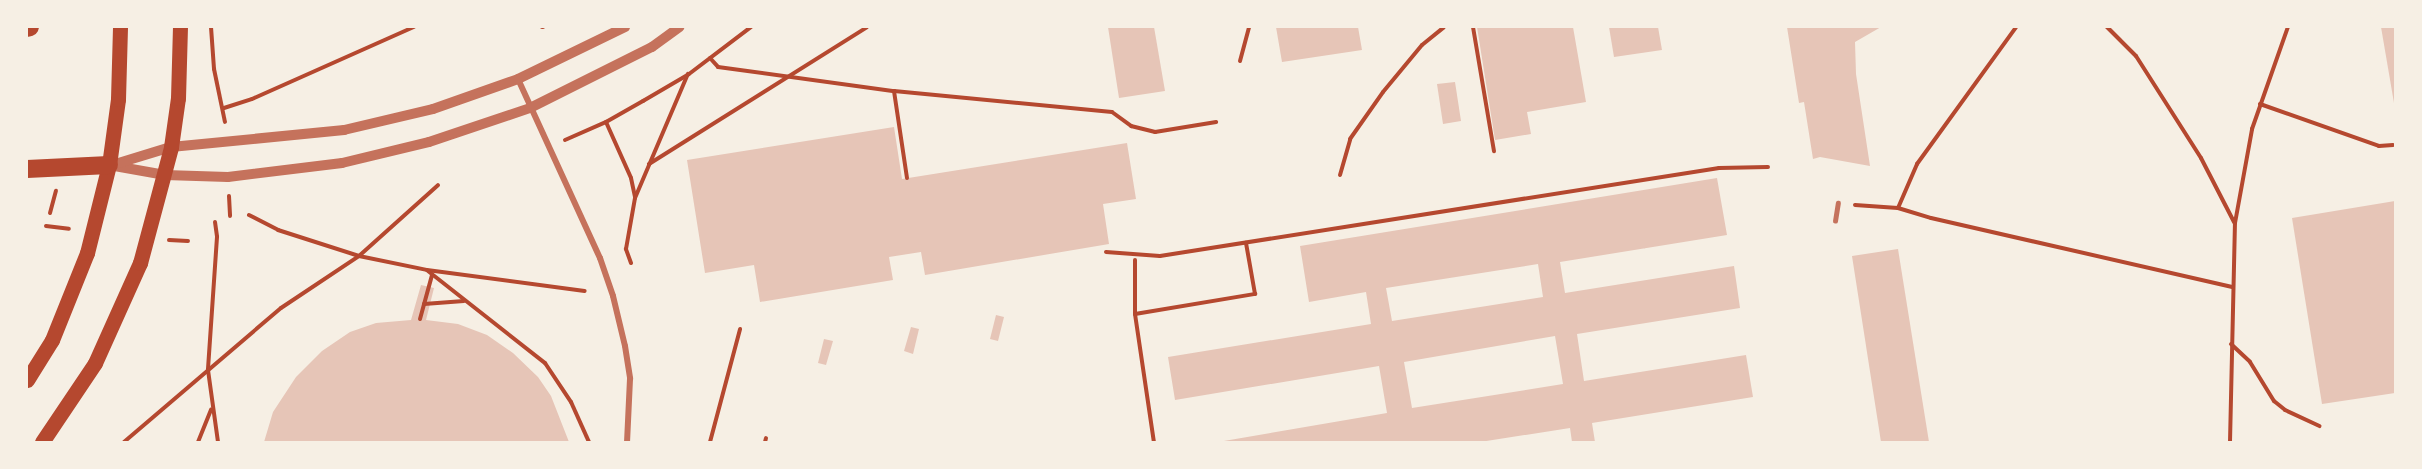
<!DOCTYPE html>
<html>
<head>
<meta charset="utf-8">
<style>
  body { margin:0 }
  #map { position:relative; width:2422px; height:469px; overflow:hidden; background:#f6efe4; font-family:"PT Serif",serif }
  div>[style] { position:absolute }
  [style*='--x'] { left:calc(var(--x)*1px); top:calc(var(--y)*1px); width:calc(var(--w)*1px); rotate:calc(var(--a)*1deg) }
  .building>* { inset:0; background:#e6c5b7 }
  .path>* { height:4px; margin:-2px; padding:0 2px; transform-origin:2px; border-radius:2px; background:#b5482f }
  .service>* { height:4.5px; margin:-2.25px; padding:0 2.25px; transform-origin:2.25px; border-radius:2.25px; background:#c5725c }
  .minor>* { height:6px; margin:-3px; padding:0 3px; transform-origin:3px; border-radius:3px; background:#c5725c }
  .tertiary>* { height:10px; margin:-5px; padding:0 5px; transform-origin:5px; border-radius:5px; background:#c5725c }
  .primary>* { height:15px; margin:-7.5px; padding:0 7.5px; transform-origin:7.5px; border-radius:7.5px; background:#b5482f }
  .motorway>* { height:18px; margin:-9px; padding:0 9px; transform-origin:9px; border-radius:9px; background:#b5482f }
  span { translate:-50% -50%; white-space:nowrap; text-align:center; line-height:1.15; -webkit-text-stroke:5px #f6efe4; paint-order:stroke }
  .frame { position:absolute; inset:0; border:28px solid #f6efe4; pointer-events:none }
</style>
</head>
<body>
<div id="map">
  <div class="building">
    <div style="clip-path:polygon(1108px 27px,1154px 27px,1165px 91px,1119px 98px)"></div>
    <div style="clip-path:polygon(1276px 27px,1358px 27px,1362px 50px,1282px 62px)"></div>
    <div style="clip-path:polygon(1477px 27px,1573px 27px,1586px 102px,1527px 112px,1531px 134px,1495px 140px)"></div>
    <div style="clip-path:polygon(1609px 27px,1658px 27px,1662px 50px,1614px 57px)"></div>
    <div style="clip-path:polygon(1787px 27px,1881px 27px,1855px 42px,1856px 74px,1870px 166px,1820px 157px,1813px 159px,1804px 102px,1799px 103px)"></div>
    <div style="clip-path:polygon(2381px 27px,2395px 27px,2395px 103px,2394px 103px)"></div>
    <div style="clip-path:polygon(1455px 82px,1461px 121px,1443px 124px,1437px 84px)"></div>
    <div style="clip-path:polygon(894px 127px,902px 179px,1127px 143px,1136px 199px,1103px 204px,1109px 244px,925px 275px,921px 252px,889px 257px,893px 280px,760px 302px,754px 265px,705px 273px,687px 160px)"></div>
    <div style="clip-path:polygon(evenodd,1717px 178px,1727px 235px,1560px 262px,1565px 293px,1734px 266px,1740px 308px,1577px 334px,1584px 381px,1746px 355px,1753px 397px,1592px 423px,1595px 442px,1572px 442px,1570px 428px,1480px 442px,1218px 442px,1387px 413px,1379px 366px,1175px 400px,1168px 357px,1371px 324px,1366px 292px,1309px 302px,1300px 246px,1717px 178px,1538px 264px,1543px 297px,1392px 321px,1386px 288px,1538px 264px,1717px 178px,1555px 336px,1563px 384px,1412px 408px,1404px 362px,1555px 336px)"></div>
    <div style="clip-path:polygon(2395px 201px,2395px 393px,2322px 404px,2292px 218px)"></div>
    <div style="clip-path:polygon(1898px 249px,1929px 442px,1881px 442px,1852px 256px)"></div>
    <div style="clip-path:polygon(421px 285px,434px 288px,426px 320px,458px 324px,487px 335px,513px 353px,538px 377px,551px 396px,569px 442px,264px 442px,273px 412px,296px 377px,322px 351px,350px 332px,376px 323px,411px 320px)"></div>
    <div style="clip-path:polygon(996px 315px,1004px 317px,998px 341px,990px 339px)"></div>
    <div style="clip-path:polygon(911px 327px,919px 329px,913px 354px,904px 351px)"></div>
    <div style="clip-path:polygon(824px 339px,833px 341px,826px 365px,818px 363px)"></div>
  </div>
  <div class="path">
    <div style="--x:211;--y:27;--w:42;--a:85.9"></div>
    <div style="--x:214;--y:69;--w:54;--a:78.3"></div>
    <div style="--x:542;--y:27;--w:1;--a:0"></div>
    <div style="--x:1473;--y:27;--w:126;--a:80.4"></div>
    <div style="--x:2107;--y:27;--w:41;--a:45"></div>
    <div style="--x:2136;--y:56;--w:121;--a:57.5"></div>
    <div style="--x:2201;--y:158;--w:72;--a:62.7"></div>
    <div style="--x:710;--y:58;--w:12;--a:48"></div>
    <div style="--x:718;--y:67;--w:178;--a:7.8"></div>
    <div style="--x:1240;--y:61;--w:35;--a:-75"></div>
    <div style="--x:2260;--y:104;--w:126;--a:19.4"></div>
    <div style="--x:2379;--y:146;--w:14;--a:-4"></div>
    <div style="--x:224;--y:108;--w:29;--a:-18"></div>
    <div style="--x:252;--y:99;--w:177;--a:-24"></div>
    <div style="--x:606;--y:122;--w:61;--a:65.9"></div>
    <div style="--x:631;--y:178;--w:19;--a:78"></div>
    <div style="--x:565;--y:140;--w:45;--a:-23.7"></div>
    <div style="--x:606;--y:122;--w:43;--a:-29.6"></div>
    <div style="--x:643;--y:101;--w:53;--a:-30.4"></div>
    <div style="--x:689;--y:74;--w:78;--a:-37.2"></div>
    <div style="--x:649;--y:164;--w:257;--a:-32.1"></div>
    <div style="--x:1340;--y:175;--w:37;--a:-74"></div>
    <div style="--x:1350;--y:139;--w:57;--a:-54.9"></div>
    <div style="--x:1383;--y:92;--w:61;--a:-50.3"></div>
    <div style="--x:1422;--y:45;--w:28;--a:-39"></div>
    <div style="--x:907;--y:178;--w:88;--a:-98.5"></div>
    <div style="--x:894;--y:91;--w:219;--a:5.5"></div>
    <div style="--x:1112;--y:112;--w:24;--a:36"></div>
    <div style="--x:1131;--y:126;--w:25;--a:14"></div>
    <div style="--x:1155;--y:132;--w:62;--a:-9.3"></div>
    <div style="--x:229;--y:196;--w:20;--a:87"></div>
    <div style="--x:1855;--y:205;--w:43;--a:4"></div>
    <div style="--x:1898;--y:208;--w:34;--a:17"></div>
    <div style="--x:1931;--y:218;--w:309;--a:12.9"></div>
    <div style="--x:1898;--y:208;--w:48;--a:-66.6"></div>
    <div style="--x:1917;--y:164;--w:169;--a:-54.1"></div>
    <div style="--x:50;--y:213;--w:23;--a:-75"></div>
    <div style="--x:249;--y:215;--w:33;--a:27"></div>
    <div style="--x:278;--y:230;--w:85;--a:17.8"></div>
    <div style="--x:359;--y:256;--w:69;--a:11.6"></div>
    <div style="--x:427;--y:270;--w:159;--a:7.6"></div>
    <div style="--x:215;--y:222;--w:15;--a:82"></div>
    <div style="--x:217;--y:237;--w:133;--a:93.9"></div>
    <div style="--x:208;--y:370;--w:73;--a:82.1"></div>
    <div style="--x:46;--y:226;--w:23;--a:7"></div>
    <div style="--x:169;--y:240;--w:19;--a:3"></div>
    <div style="--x:1106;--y:252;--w:54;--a:4.2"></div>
    <div style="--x:1160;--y:256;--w:566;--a:-8.95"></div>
    <div style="--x:1719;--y:168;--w:49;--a:-1.2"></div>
    <div style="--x:1135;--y:260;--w:54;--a:90"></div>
    <div style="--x:1135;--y:314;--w:129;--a:81.6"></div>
    <div style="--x:631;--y:263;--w:15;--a:-110"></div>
    <div style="--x:626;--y:249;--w:52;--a:-80"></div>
    <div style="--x:635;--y:198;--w:135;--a:-66.9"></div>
    <div style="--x:428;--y:271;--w:149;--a:38.2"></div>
    <div style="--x:545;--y:363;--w:47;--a:56.3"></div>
    <div style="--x:571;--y:402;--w:44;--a:65.8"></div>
    <div style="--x:424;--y:304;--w:40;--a:-4.3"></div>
    <div style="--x:1135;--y:314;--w:122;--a:-9.5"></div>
    <div style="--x:1255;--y:294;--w:52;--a:-100"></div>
    <div style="--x:420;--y:319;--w:46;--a:-74.7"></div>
    <div style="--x:2231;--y:344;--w:26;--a:43"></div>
    <div style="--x:2250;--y:362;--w:46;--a:58.4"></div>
    <div style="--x:2274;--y:401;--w:14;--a:39"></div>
    <div style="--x:2285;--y:410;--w:38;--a:25"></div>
    <div style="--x:124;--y:442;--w:206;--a:-40.5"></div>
    <div style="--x:281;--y:308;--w:94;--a:-33.7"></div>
    <div style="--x:359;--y:256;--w:106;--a:-41.9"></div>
    <div style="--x:198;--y:442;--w:35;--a:-68"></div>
    <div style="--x:710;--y:442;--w:117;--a:-75.1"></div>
    <div style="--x:765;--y:442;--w:4;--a:-76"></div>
    <div style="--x:2230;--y:442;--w:219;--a:-88.7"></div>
    <div style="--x:2235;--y:223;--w:96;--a:-79.7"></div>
    <div style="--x:2252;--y:129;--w:108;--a:-70.6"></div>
  </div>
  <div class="service">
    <div style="--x:1835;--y:221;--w:18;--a:-81"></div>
  </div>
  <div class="minor">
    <div style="--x:518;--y:79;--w:197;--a:65.4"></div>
    <div style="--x:600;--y:258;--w:40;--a:71.1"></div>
    <div style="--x:613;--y:296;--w:51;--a:76.5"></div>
    <div style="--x:625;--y:346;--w:33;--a:81"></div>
    <div style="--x:630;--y:379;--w:63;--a:92.7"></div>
  </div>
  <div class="tertiary">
    <div style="--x:109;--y:165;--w:57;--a:10.1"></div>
    <div style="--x:165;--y:175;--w:63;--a:1.8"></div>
    <div style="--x:228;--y:177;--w:115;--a:-7"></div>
    <div style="--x:342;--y:163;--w:89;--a:-13.6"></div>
    <div style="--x:429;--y:142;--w:107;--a:-18.6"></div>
    <div style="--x:530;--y:108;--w:136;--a:-26.6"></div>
    <div style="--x:652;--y:47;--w:34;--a:-36"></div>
    <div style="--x:112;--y:165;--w:62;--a:-17"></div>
    <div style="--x:171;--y:147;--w:174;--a:-5.6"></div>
    <div style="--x:344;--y:130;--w:91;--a:-13.3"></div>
    <div style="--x:433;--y:109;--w:90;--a:-19.4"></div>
    <div style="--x:518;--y:79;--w:119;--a:-25.9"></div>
  </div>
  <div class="primary">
    <div style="--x:27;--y:380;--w:47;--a:-58"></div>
    <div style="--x:52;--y:340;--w:94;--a:-68.1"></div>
    <div style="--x:87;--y:253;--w:91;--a:-76"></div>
    <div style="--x:109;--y:165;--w:67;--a:-82.2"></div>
    <div style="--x:118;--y:99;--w:72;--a:-88.4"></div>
    <div style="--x:42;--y:442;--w:95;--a:-56.1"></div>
    <div style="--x:95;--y:363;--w:110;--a:-65.8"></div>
    <div style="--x:140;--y:263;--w:120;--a:-75"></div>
    <div style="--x:171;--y:147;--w:49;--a:-81.9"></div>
    <div style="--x:178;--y:98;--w:71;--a:-88.4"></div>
  </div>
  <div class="motorway">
    <div style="--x:27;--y:28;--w:3;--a:-18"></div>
    <div style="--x:27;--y:169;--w:82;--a:-2.8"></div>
  </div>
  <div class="frame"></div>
</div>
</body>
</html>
